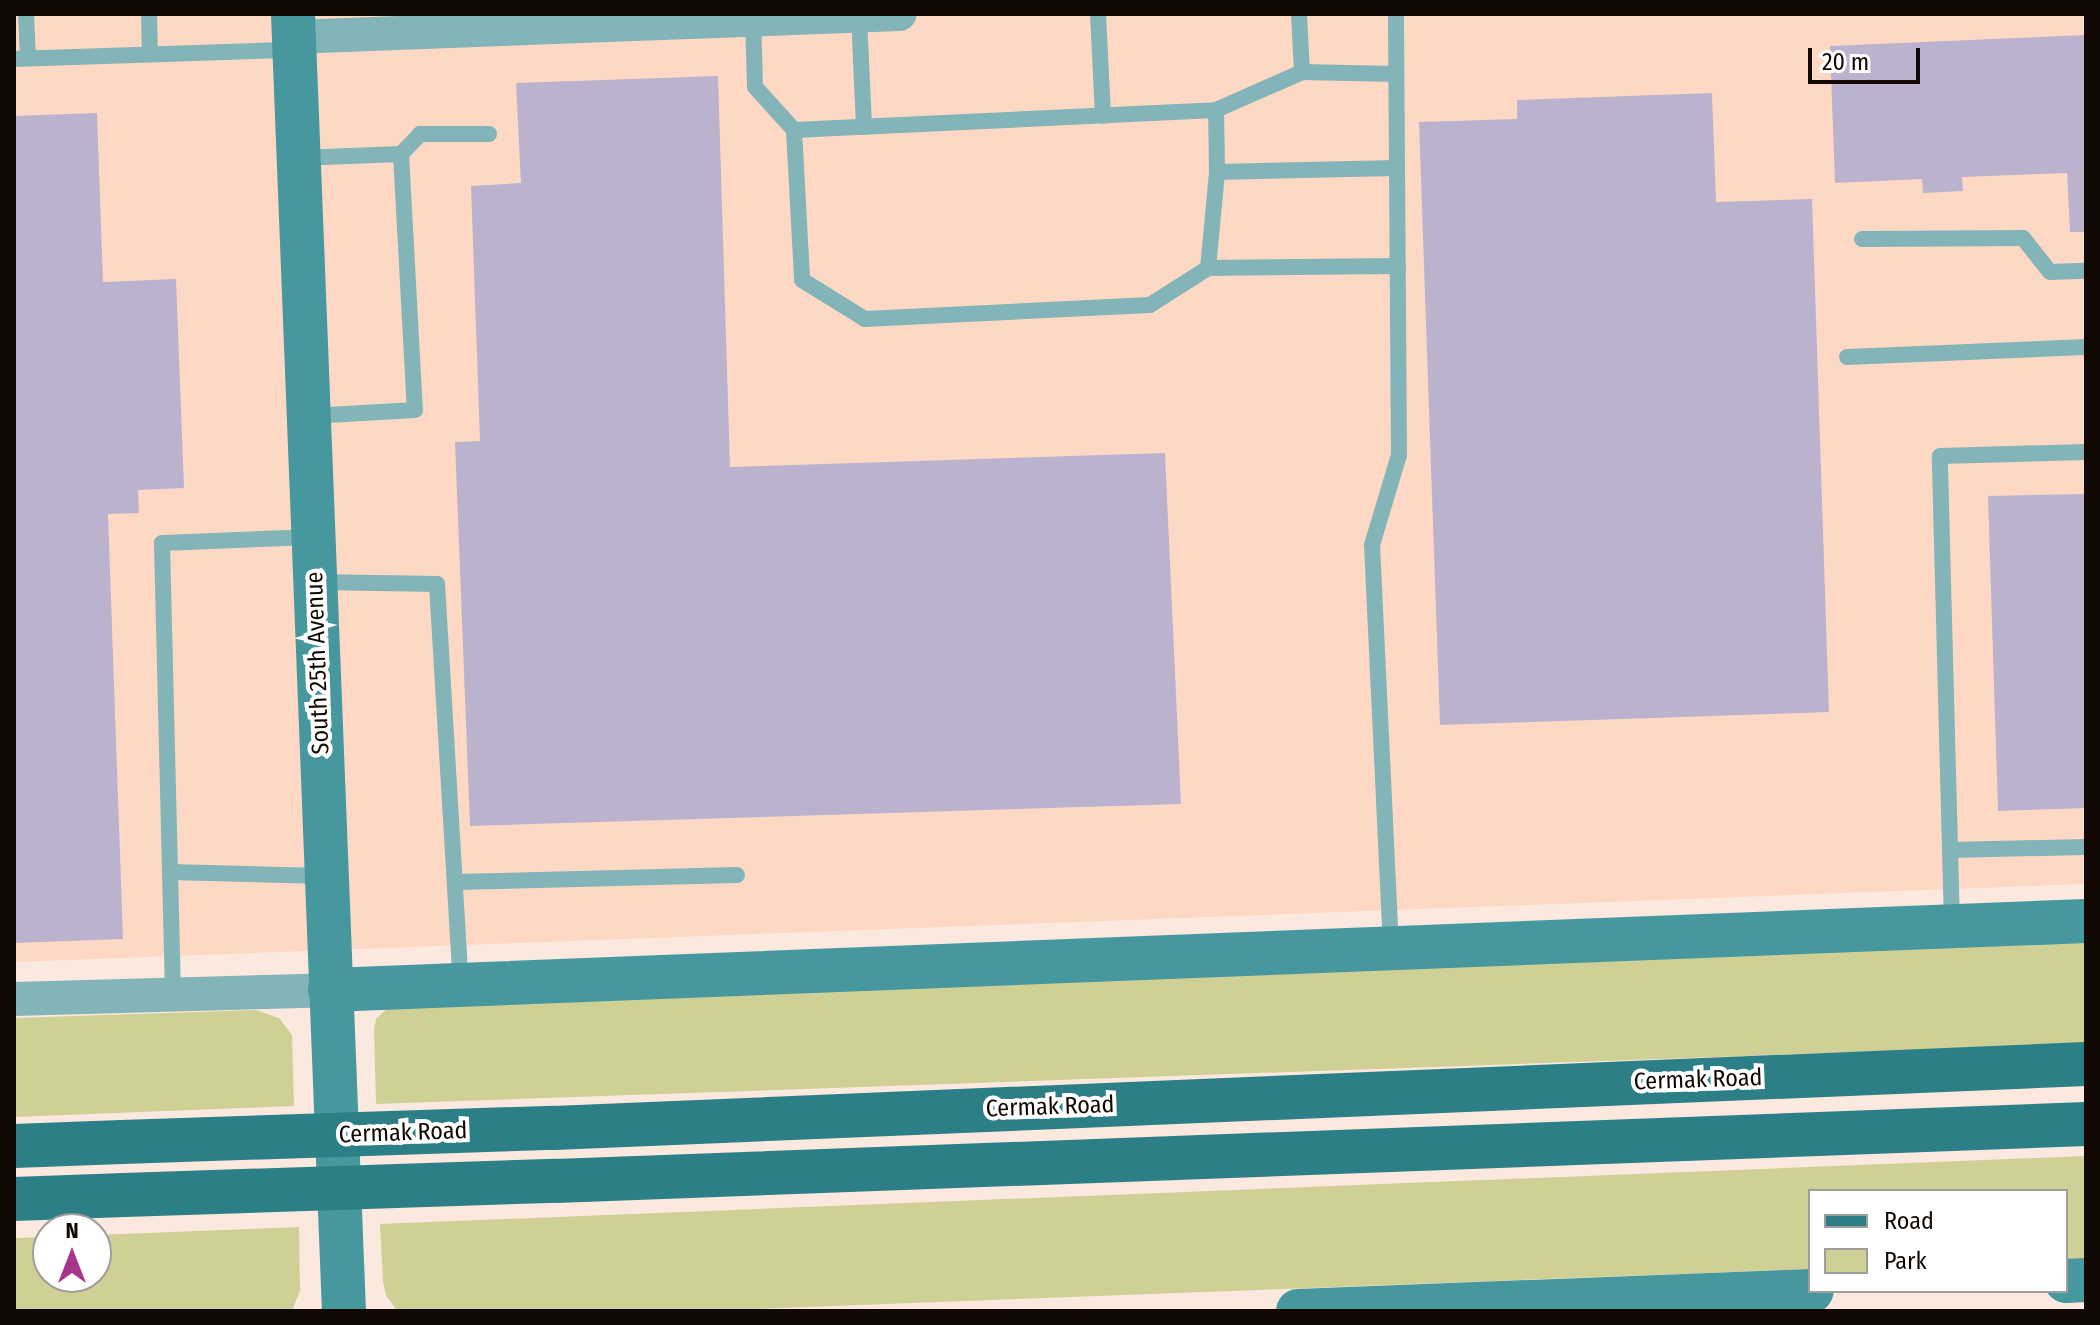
<!DOCTYPE html>
<html>
<head>
<meta charset="utf-8">
<style>
  body { margin:0 }
  #map { position:relative; width:2100px; height:1325px; overflow:hidden; background:#fbe9e0; font-family:"Fira Sans Condensed",sans-serif }
  div>[style] { position:absolute }
  [style*='--x'] { left:calc(var(--x)*1px); top:calc(var(--y)*1px); width:calc(var(--w)*1px); rotate:calc(var(--a)*1deg) }
  .built>* { inset:0; background:#fdd9c5 }
  .green>* { inset:0; background:#ced096 }
  .building>* { inset:0; background:#bbb3ce }
  .lane>* { height:16px; margin:-8px; padding:0 8px; transform-origin:8px; border-radius:8px; background:#83b4b8 }
  .street>* { height:34px; margin:-17px; padding:0 17px; transform-origin:17px; border-radius:17px; background:#83b4b8 }
  .secondary>* { height:44px; margin:-22px; padding:0 22px; transform-origin:22px; border-radius:22px; background:#47979e }
  .primary>* { height:44px; margin:-22px; padding:0 22px; transform-origin:22px; border-radius:22px; background:#2c7f86 }
  .primary-bridge>* { height:44px; margin:-22px; padding:0 22px; transform-origin:22px; border-radius:22px; background:#2c7f86 }
  span { translate:-50% -50%; white-space:nowrap; text-align:center; line-height:1.15; -webkit-text-stroke:8px #fff; paint-order:stroke }
  .street-label { font-size:24px; color:#120905 }
  .frame { position:absolute; inset:0; border:16px solid #120905; pointer-events:none }
  .legend { position:absolute; left:1808px; top:1189px; width:260px; height:104px; box-sizing:border-box; background:#fff; border:2px solid #a09d9b; margin:0; padding:10px 14px; list-style:none; font-size:24px; color:#120905 }
  .legend li { display:flex; align-items:center; gap:16px; height:40px }
  .legend b { width:40px; border:2px solid #a09d9b }
  .north { position:absolute; left:32px; top:1213px; width:80px; height:80px; box-sizing:border-box; background:#fff; border:2px solid #a09d9b; border-radius:50%; rotate:0deg; font-size:22px; font-weight:700; line-height:32px; text-align:center; color:#120905 }
  .north::after { content:''; display:block; margin:auto; width:28px; height:36px; background:#a8348e; clip-path:polygon(50% 0,100% 100%,50% 72%,0 100%) }
  .scale { position:absolute; left:1808px; top:48px; width:112px; height:36px; box-sizing:border-box; border:4px solid #120905; border-top:0; padding-left:10px; font-size:24px; line-height:28px; white-space:nowrap; color:#120905; -webkit-text-stroke:6px #fff; paint-order:stroke }
</style>
</head>
<body>
<div id="map">
  <div class="built">
    <div style="clip-path:polygon(14px 14px,2086px 14px,2086px 884px,14px 962px)"></div>
  </div>
  <div class="green">
    <div style="clip-path:polygon(2086px 941px,2086px 1044px,376px 1104px,374px 1029px,376px 1019px,391px 1005px)"></div>
    <div style="clip-path:polygon(256px 1010px,279px 1018px,292px 1035px,294px 1106px,14px 1117px,14px 1018px)"></div>
    <div style="clip-path:polygon(2086px 1156px,2086px 1259px,2066px 1260px,2066px 1191px,1810px 1191px,1810px 1269px,702px 1311px,397px 1311px,386px 1295px,383px 1282px,380px 1224px)"></div>
    <div style="clip-path:polygon(299px 1227px,300px 1290px,292px 1311px,14px 1311px,14px 1238px,48px 1237px,48px 1277px,96px 1277px,96px 1235px)"></div>
  </div>
  <div class="building">
    <div style="clip-path:polygon(2086px 35px,2086px 232px,2070px 232px,2067px 173px,1962px 177px,1963px 191px,1923px 193px,1922px 179px,1835px 183px,1830px 46px)"></div>
    <div style="clip-path:polygon(718px 76px,730px 467px,1165px 453px,1181px 804px,470px 826px,455px 442px,480px 441px,471px 186px,521px 183px,516px 83px)"></div>
    <div style="clip-path:polygon(1712px 93px,1716px 202px,1812px 199px,1829px 712px,1440px 725px,1419px 122px,1517px 119px,1517px 100px)"></div>
    <div style="clip-path:polygon(97px 113px,103px 282px,176px 279px,184px 488px,138px 490px,139px 513px,108px 514px,123px 939px,14px 943px,14px 116px)"></div>
    <div style="clip-path:polygon(2086px 494px,2086px 808px,1998px 811px,1988px 496px)"></div>
  </div>
  <div class="lane">
    <div style="--x:26;--y:14;--w:44;--a:87.4"></div>
    <div style="--x:149;--y:14;--w:40;--a:88.6"></div>
    <div style="--x:1098;--y:14;--w:102;--a:87.2"></div>
    <div style="--x:859;--y:16;--w:111;--a:87.4"></div>
    <div style="--x:753;--y:19;--w:68;--a:88.3"></div>
    <div style="--x:755;--y:87;--w:58;--a:47.8"></div>
    <div style="--x:794;--y:130;--w:150;--a:86.9"></div>
    <div style="--x:802;--y:280;--w:74;--a:31.8"></div>
    <div style="--x:865;--y:319;--w:285;--a:-2.8"></div>
    <div style="--x:1150;--y:305;--w:69;--a:-32.5"></div>
    <div style="--x:1208;--y:268;--w:190;--a:-0.6"></div>
    <div style="--x:14;--y:59;--w:278;--a:-1.9"></div>
    <div style="--x:1302;--y:72;--w:94;--a:1.2"></div>
    <div style="--x:794;--y:130;--w:422;--a:-2.7"></div>
    <div style="--x:401;--y:154;--w:28;--a:-46"></div>
    <div style="--x:420;--y:134;--w:69;--a:0"></div>
    <div style="--x:298;--y:158;--w:103;--a:-2.2"></div>
    <div style="--x:401;--y:154;--w:256;--a:86.9"></div>
    <div style="--x:415;--y:410;--w:105;--a:176.7"></div>
    <div style="--x:1217;--y:172;--w:62;--a:-90.9"></div>
    <div style="--x:1216;--y:110;--w:94;--a:-23.8"></div>
    <div style="--x:1302;--y:72;--w:58;--a:-93"></div>
    <div style="--x:1862;--y:239;--w:161;--a:-0.4"></div>
    <div style="--x:2023;--y:238;--w:43;--a:51.5"></div>
    <div style="--x:2050;--y:272;--w:36;--a:-2"></div>
    <div style="--x:1208;--y:268;--w:96;--a:-84.6"></div>
    <div style="--x:1217;--y:172;--w:180;--a:-1.3"></div>
    <div style="--x:1847;--y:357;--w:239;--a:-2.4"></div>
    <div style="--x:316;--y:582;--w:121;--a:0.9"></div>
    <div style="--x:437;--y:584;--w:401;--a:86.6"></div>
    <div style="--x:1951;--y:850;--w:135;--a:-1.3"></div>
    <div style="--x:170;--y:872;--w:154;--a:1.5"></div>
    <div style="--x:455;--y:882;--w:282;--a:-1.4"></div>
    <div style="--x:1952;--y:925;--w:469;--a:-91.5"></div>
    <div style="--x:1940;--y:456;--w:146;--a:-1.6"></div>
    <div style="--x:1391;--y:948;--w:403;--a:-92.7"></div>
    <div style="--x:1372;--y:545;--w:94;--a:-73.3"></div>
    <div style="--x:1399;--y:455;--w:441;--a:-90.4"></div>
    <div style="--x:173;--y:994;--w:451;--a:-91.4"></div>
    <div style="--x:162;--y:543;--w:151;--a:-2.3"></div>
  </div>
  <div class="street">
    <div style="--x:293;--y:37;--w:607;--a:-2.17"></div>
    <div style="--x:14;--y:999;--w:316;--a:-1.6"></div>
  </div>
  <div class="secondary">
    <div style="--x:293;--y:14;--w:1298;--a:87.75"></div>
    <div style="--x:330;--y:990;--w:1757;--a:-2.25"></div>
    <div style="--x:2066;--y:1281;--w:20;--a:-3"></div>
    <div style="--x:1298;--y:1311;--w:514;--a:-2.23"></div>
  </div>
  <div class="primary">
    <div style="--x:554;--y:1128;--w:1533;--a:-2.39"></div>
    <div style="--x:14;--y:1146;--w:108;--a:-2.1"></div>
    <div style="--x:556;--y:1181;--w:1531;--a:-2.13"></div>
    <div style="--x:14;--y:1199;--w:110;--a:-2.1"></div>
  </div>
  <div class="primary-bridge">
    <div style="--x:122;--y:1142;--w:432;--a:-1.9"></div>
    <div style="--x:124;--y:1195;--w:432;--a:-1.9"></div>
  </div>
  <div class="street-label">
    <span style="left:318px;top:663px;rotate:-92deg">South 25th Avenue</span>
    <span style="left:1698px;top:1080px;rotate:-2deg">Cermak Road</span>
    <span style="left:1050px;top:1107px;rotate:-2deg">Cermak Road</span>
    <span style="left:403px;top:1133px;rotate:-2deg">Cermak Road</span>
  </div>
  <div class="frame"></div>
  <ul class="legend">
  <li><b style="height:10px;background:#2c7f86"></b>Road</li>
  <li><b style="height:22px;background:#ced096"></b>Park</li>
  </ul>
  <div class="north">N</div>
  <div class="scale">20 m</div>
</div>
</body>
</html>
